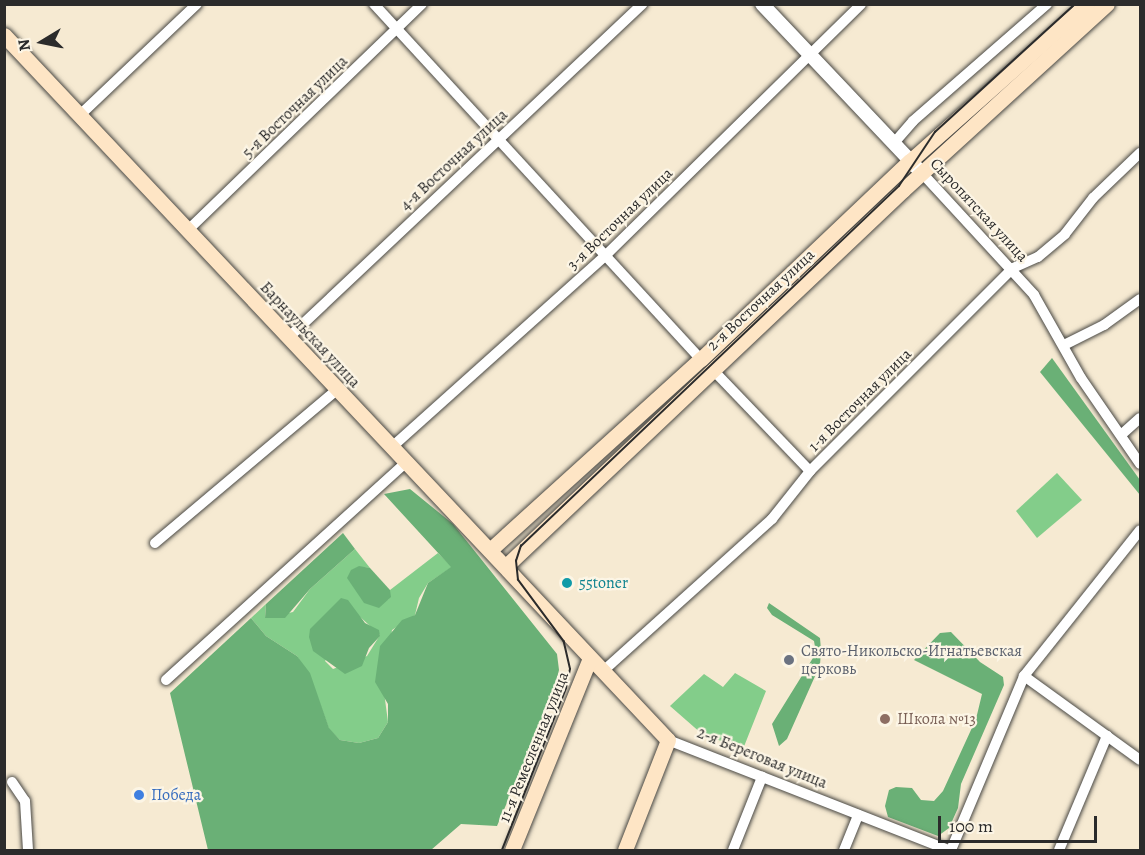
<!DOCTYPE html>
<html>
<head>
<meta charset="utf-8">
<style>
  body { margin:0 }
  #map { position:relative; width:1145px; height:855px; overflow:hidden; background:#f6ead2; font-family:Alegreya,serif }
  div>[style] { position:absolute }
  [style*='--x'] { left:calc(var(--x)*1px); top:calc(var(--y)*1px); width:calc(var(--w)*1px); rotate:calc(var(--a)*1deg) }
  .green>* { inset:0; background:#83cd8a }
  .forest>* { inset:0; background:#6ab076 }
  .roads { filter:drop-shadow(0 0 2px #494844) drop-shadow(0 0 2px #494844) }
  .minor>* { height:10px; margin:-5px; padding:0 5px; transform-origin:5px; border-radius:5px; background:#fff }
  .tertiary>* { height:14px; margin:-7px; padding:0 7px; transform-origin:7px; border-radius:7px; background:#fff }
  .secondary>* { height:15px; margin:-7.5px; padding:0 7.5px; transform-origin:7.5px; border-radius:7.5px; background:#fee5c5 }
  .tram>* { height:1.5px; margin:-0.75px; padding:0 0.75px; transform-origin:0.75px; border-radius:0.75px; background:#2b2b2b }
  .dots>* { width:16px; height:16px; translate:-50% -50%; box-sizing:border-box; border:3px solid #fcf5e5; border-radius:50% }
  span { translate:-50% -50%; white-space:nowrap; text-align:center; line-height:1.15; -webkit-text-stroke:4.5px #fcf5e5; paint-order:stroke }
  .street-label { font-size:16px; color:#2b2b2b }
  .culture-label { font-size:16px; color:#0d838f }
  .left { translate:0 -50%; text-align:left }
  .worship-label { font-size:16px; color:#5b616d }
  .education-label { font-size:16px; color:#785e54 }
  .shop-label { font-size:16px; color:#366cbe }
  .frame { position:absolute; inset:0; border:6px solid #2b2b2b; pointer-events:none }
  .north { position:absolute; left:12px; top:12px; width:60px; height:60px; -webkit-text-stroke:4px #fcf5e5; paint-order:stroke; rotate:260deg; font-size:16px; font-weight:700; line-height:24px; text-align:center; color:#2b2b2b }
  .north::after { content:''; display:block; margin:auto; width:21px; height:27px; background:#2b2b2b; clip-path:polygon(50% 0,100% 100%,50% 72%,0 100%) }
  .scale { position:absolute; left:938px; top:816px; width:159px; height:27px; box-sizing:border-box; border:3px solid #2b2b2b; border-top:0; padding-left:8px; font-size:18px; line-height:21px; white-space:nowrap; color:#2b2b2b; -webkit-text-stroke:4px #fcf5e5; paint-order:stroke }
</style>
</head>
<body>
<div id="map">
  <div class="green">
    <div style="clip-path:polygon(1057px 473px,1082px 500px,1037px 538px,1016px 511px)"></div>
    <div style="clip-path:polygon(evenodd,355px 549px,370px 568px,359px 567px,388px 600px,390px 590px,438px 553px,452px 567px,428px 583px,419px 598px,415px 615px,392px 630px,384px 692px,388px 722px,378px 738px,359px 743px,340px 740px,329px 729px,314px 687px,297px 656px,266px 636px,251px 618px,266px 604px,265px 618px,293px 612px,310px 589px,355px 549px,358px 615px,380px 635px,367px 656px,333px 669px,325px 661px,358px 615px)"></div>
    <div style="clip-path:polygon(735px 673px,766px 691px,743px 749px,702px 734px,670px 706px,704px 674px,723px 687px)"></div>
  </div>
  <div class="forest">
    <div style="clip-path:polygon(1052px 358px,1140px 480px,1140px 495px,1040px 372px)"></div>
    <div style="clip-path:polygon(410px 489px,453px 524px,557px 654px,559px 670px,553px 695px,497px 826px,461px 824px,431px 850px,208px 850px,170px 693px,251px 618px,266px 636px,297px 656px,310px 673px,329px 728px,340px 740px,359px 743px,378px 738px,388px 722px,388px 704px,375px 682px,380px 646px,402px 620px,415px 615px,428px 583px,451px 567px,384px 494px)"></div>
    <div style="clip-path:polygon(343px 533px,355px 549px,310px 589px,285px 618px,265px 618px,266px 604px)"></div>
    <div style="clip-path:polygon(359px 566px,370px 568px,390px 590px,391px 597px,379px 608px,364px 603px,347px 578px,351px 570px)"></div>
    <div style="clip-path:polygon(341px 598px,348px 600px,365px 623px,379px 630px,380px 636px,369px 648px,362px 666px,345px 674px,313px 651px,309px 637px,310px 629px)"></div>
    <div style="clip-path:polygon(769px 603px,820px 638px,821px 650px,820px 665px,787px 739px,779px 746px,772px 724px,816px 653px,814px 641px,772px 615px,767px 608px)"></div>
    <div style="clip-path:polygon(951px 632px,980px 662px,1003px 677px,1004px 685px,961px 784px,958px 808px,949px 828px,938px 836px,888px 817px,885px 806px,889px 790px,896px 787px,912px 788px,921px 800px,934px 801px,943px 791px,976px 719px,982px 694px,914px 660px,940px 633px)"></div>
  </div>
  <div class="roads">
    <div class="minor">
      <div style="--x:374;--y:4;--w:483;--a:47.4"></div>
      <div style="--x:80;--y:115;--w:161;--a:-43.5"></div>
      <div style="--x:894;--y:143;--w:29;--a:-49"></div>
      <div style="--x:913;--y:121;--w:178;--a:-41.1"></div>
      <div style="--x:922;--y:173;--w:166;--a:47.4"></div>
      <div style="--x:1034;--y:295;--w:95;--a:60.5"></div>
      <div style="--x:1081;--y:378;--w:104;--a:55.5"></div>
      <div style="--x:188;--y:230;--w:325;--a:-44"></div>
      <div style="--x:288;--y:338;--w:487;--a:-43.3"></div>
      <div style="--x:1064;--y:345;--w:45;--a:-26.6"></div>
      <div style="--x:1104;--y:325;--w:44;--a:-35.8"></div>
      <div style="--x:713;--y:370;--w:140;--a:46.2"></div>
      <div style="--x:1121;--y:435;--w:25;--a:-42"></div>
      <div style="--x:392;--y:447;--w:289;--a:-41.9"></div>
      <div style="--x:607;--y:254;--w:356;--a:-44.5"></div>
      <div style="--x:155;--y:543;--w:238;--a:-40.1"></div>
      <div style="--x:602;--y:672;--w:229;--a:-42"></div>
      <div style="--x:772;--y:519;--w:61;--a:-51.6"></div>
      <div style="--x:810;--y:471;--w:287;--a:-45"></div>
      <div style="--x:1013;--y:268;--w:27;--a:-24"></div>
      <div style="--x:1038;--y:257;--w:35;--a:-40"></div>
      <div style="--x:1065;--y:234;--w:46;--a:-52.1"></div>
      <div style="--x:1093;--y:198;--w:65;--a:-43.8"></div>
      <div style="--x:1024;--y:676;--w:143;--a:35.9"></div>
      <div style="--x:166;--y:680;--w:324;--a:-42.2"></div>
      <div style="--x:668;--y:740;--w:301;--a:21.4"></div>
      <div style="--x:12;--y:782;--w:23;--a:56"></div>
      <div style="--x:25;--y:801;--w:49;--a:86.5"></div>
      <div style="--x:733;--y:850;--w:79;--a:-68.3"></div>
      <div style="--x:844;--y:850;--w:38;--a:-68"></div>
      <div style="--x:951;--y:850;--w:189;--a:-67.2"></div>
      <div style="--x:1024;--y:676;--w:186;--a:-51.5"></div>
      <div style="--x:1059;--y:850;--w:124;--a:-67.2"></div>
    </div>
    <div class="tertiary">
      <div style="--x:762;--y:4;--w:233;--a:46.6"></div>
    </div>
    <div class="secondary">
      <div style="--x:4;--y:35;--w:968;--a:46.72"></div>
      <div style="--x:668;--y:740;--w:118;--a:111.4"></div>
      <div style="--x:490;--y:550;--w:285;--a:-42.2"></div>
      <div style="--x:701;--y:359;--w:288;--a:-43.5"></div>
      <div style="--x:910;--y:161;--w:237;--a:-41.6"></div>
      <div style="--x:506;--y:566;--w:547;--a:-43.44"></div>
      <div style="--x:903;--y:190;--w:276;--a:-42.4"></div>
      <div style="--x:512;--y:850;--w:207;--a:-67.9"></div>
    </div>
  </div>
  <div class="tram">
    <div style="--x:502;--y:850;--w:174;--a:-68.4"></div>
    <div style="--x:566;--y:688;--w:19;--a:-78"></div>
    <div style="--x:570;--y:669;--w:28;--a:-103"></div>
    <div style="--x:564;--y:642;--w:77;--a:-126.6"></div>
    <div style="--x:518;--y:580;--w:19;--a:-96"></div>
    <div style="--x:516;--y:561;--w:16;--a:-72"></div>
    <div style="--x:521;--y:546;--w:522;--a:-43.6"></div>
    <div style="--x:899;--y:186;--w:65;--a:-56.3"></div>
    <div style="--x:935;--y:132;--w:190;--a:-42.4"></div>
  </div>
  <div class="dots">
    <div style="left:567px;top:583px;background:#0f9aa8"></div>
    <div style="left:789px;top:660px;background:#6b7280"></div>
    <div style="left:885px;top:719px;background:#8d6e63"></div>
    <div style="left:139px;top:795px;background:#3f7fe0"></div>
  </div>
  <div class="street-label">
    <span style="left:295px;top:107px;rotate:-44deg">5-я Восточная улица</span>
    <span style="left:454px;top:160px;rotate:-43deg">4-я Восточная улица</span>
    <span style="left:979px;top:210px;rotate:47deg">Сыропятская улица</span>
    <span style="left:620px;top:219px;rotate:-44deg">3-я Восточная улица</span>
    <span style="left:761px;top:300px;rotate:-43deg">2-я Восточная улица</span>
    <span style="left:310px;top:335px;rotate:47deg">Барнаульская улица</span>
    <span style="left:860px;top:400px;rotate:-45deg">1-я Восточная улица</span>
    <span style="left:534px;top:747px;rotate:-68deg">11-я Ремесленная улица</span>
    <span style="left:762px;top:758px;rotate:22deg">2-я Береговая улица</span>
  </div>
  <div class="culture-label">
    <span class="left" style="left:579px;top:583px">55toner</span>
  </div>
  <div class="worship-label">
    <span class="left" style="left:801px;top:660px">Свято-Никольско-Игнатьевская<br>церковь</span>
  </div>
  <div class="education-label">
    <span class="left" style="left:897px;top:719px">Школа №13</span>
  </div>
  <div class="shop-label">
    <span class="left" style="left:151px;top:795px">Победа</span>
  </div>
  <div class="frame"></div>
  <div class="north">N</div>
  <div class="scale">100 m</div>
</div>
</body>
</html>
